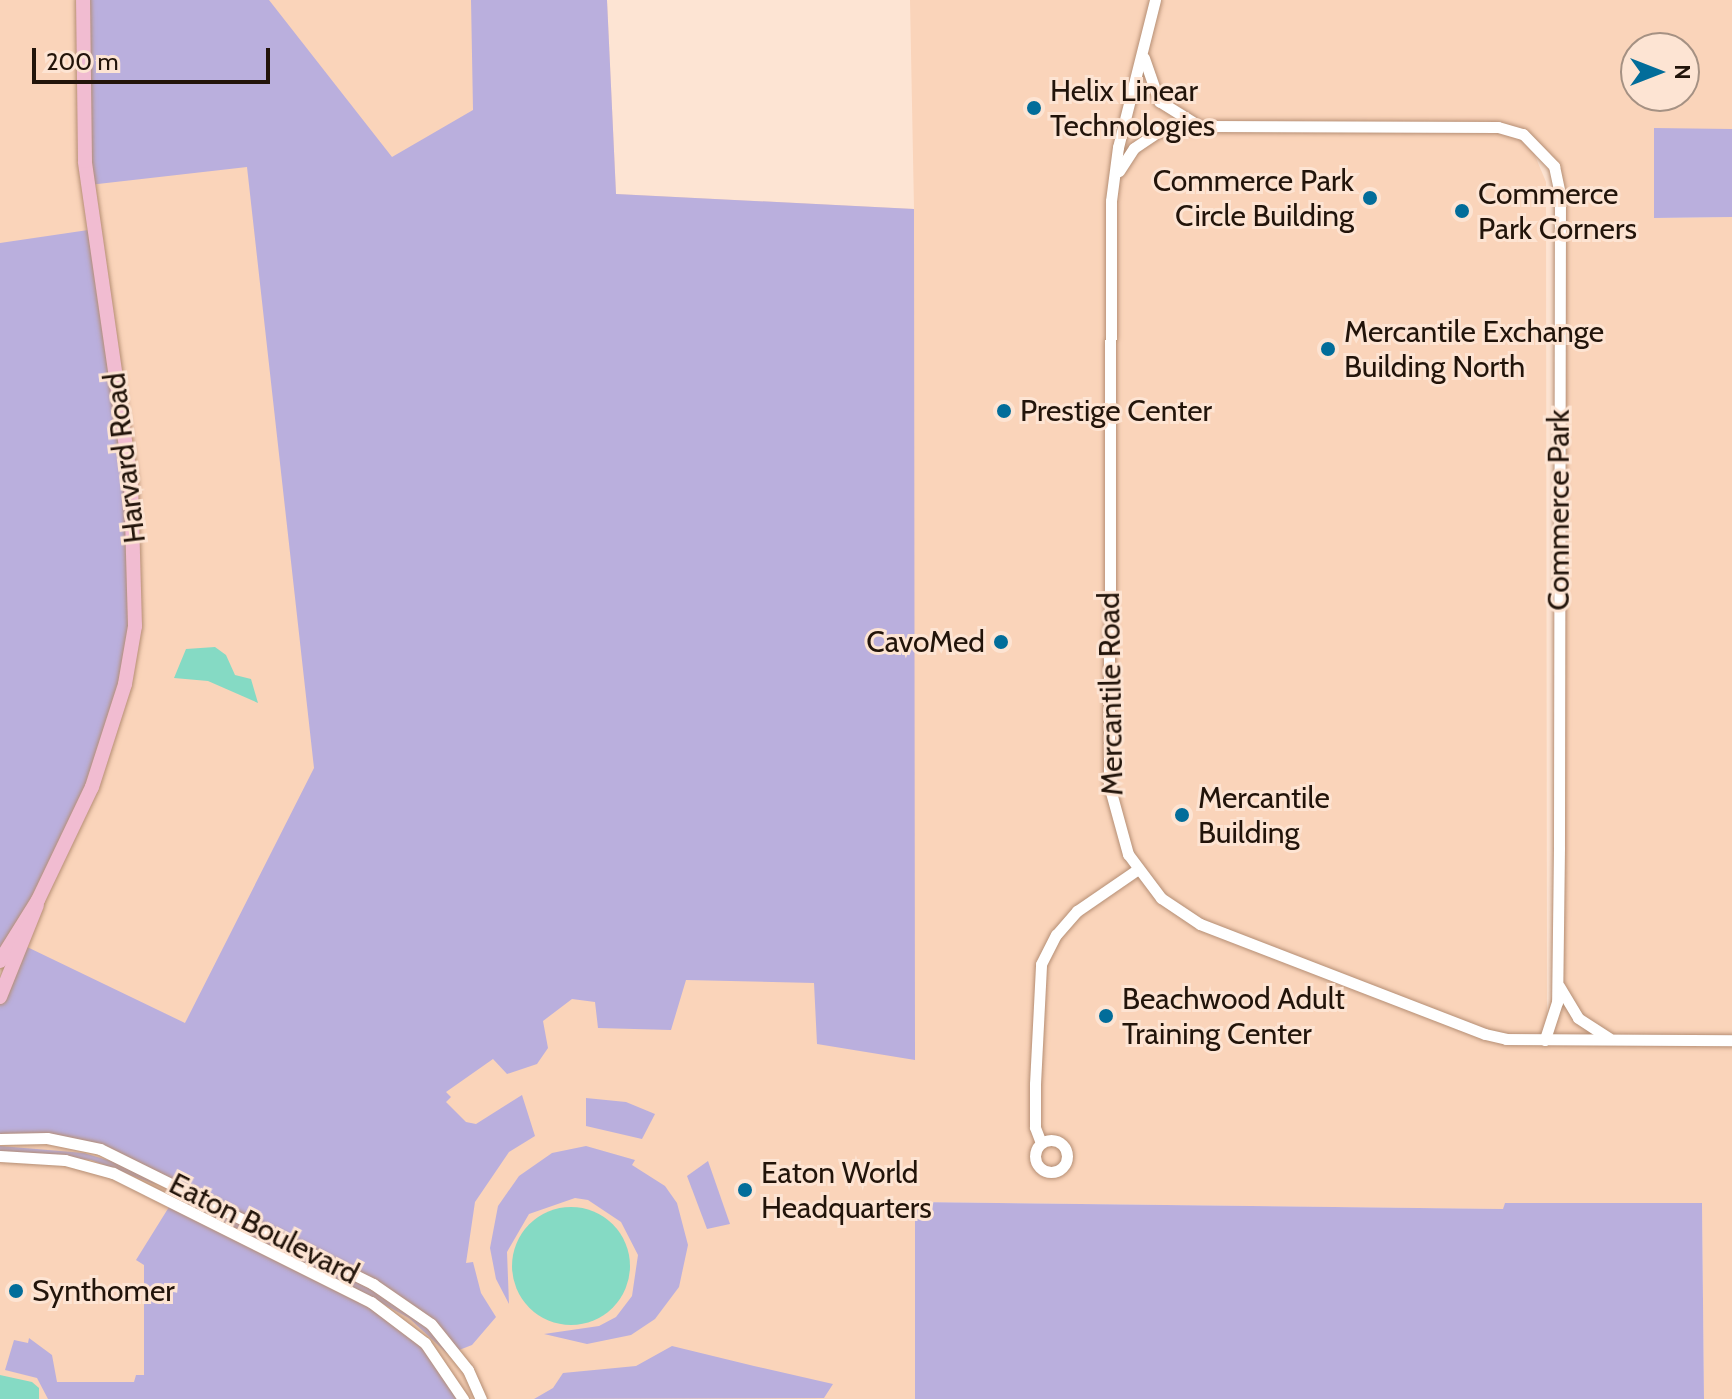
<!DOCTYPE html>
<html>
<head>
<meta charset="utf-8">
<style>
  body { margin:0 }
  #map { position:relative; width:1732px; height:1399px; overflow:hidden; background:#fde4d3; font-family:Cabin,sans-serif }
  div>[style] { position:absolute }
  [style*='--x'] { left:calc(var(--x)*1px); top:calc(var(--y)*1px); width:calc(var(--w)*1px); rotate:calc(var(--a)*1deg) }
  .built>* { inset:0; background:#fad4ba }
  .green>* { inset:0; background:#baafdd }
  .water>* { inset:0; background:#85dac4 }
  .round { border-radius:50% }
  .roads { filter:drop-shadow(0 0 2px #b58e74) drop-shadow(0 0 2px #b58e74) }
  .minor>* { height:11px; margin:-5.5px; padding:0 5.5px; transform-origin:5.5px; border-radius:5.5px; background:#fff }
  .minor>.ring { margin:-5.5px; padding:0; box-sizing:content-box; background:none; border:11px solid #fff; border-radius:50% }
  .major>* { height:14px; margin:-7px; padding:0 7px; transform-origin:7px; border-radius:7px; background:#f1bcd1 }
  .dots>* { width:22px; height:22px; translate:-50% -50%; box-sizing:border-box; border:4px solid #fde4d3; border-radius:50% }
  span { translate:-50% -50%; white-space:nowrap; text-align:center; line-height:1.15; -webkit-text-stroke:6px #fde4d3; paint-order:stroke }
  .poi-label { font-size:30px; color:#22140a }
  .left { translate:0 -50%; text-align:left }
  .right { translate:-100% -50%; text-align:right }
  .street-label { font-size:30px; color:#22140a }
  .north { position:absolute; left:1620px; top:32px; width:80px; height:80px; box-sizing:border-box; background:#fde4d3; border:2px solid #a59183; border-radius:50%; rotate:90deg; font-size:22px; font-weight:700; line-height:32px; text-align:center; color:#22140a }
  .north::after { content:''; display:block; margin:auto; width:28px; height:36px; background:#026d9a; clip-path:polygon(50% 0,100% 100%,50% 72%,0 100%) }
  .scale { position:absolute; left:32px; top:48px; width:238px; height:36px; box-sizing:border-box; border:4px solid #22140a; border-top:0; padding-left:10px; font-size:24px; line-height:28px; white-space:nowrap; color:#22140a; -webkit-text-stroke:6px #fde4d3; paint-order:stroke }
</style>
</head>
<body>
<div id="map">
  <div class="built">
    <div style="clip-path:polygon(evenodd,0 0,607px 0,616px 194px,914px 209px,910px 0,1732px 0,1732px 129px,1654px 129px,1654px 218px,1732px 217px,1732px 1399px,1704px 1399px,1702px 1204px,1505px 1204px,1504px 1209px,916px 1202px,915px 1399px,0 1399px,0 997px,33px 923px,0 767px,0 0,1636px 48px,1684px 48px,1684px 96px,1636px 96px,1636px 48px,0 0,1528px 139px,1559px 181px,1556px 978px,1547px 1015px,1546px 182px,1528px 139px)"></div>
  </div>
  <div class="green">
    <div style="clip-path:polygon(83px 0,269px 0,392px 157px,473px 110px,471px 0,607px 0,616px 194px,914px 209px,915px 1060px,817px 1044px,814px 983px,686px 980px,671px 1030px,598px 1028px,595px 1002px,572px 999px,543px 1021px,548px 1048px,537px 1064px,507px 1074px,493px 1059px,446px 1092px,451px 1097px,446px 1102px,466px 1122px,476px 1124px,522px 1095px,535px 1136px,509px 1152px,475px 1202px,466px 1263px,473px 1262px,481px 1293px,496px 1317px,472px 1345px,454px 1352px,401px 1301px,79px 1142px,0 1139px,0 997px,23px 945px,185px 1023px,314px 768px,247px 167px,89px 185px)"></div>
    <div style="clip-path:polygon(1654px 128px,1732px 129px,1732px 217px,1654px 218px)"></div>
    <div style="clip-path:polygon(95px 229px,137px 580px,111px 738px,0 961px,0 243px)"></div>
    <div style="clip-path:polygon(586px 1098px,626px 1102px,655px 1114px,642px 1139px,586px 1126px)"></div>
    <div style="clip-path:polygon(0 1146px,84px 1153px,124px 1165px,157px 1185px,91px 1160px,0 1152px)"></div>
    <div style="clip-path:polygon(586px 1146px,635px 1160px,632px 1165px,665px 1186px,677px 1203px,688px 1245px,679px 1287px,655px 1319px,631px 1335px,587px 1344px,544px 1334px,599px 1326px,616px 1317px,632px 1296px,638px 1255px,621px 1222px,588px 1200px,575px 1198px,529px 1214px,507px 1252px,509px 1304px,496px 1279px,490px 1248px,498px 1206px,519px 1176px,552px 1153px)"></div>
    <div style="clip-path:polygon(708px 1161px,730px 1224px,707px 1229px,687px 1176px)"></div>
    <div style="clip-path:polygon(182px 1194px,326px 1266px,323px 1272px,180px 1200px)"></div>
    <div style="clip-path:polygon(915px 1202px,1503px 1209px,1505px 1203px,1702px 1203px,1704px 1399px,915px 1399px)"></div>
    <div style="clip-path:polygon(169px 1207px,409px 1327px,463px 1399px,48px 1399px,37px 1378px,5px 1370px,14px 1340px,28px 1343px,29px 1338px,52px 1355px,57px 1382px,134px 1382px,136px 1375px,144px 1375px,144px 1265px,136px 1260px)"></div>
    <div style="clip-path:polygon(330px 1268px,393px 1301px,431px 1330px,449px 1355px,409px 1318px,328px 1274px)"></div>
    <div style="clip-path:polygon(672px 1346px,754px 1366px,833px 1384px,824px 1398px,534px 1399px,553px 1388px,563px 1373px,636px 1366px)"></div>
  </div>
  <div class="water">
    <div style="clip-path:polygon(215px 647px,226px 655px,235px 675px,251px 679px,258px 703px,208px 681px,174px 678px,186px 649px)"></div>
    <div class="round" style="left:512px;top:1207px;width:118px;height:118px"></div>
    <div style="clip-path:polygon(0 1375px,32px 1382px,39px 1388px,39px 1399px,0 1399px)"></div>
  </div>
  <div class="roads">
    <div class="minor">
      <div style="--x:1155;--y:0;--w:152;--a:104.1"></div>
      <div style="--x:1118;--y:147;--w:54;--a:97.4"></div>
      <div style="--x:1111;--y:201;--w:584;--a:90.2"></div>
      <div style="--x:1109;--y:785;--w:72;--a:74.6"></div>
      <div style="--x:1128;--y:854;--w:55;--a:53.1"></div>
      <div style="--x:1161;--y:898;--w:47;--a:33.7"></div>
      <div style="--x:1200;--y:924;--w:305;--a:21.1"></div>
      <div style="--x:1485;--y:1034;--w:22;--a:13"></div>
      <div style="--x:1506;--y:1039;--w:226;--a:0.3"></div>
      <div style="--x:1144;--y:58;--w:46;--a:70.8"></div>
      <div style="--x:1159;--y:101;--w:44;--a:31.9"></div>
      <div style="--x:1119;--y:171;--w:27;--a:-57"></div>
      <div style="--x:1134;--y:148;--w:30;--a:-34"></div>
      <div style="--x:1159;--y:131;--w:48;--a:-5.9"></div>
      <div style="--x:1207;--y:126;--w:291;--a:0.2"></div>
      <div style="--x:1498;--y:127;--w:26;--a:16"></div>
      <div style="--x:1523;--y:134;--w:45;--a:45.9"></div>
      <div style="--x:1554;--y:166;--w:30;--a:78"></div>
      <div style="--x:1560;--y:195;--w:653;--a:90.09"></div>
      <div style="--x:1559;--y:848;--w:154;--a:90.7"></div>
      <div style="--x:1557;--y:1002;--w:40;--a:108"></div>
      <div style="--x:1559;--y:986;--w:37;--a:59"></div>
      <div style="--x:1578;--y:1018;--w:37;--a:33"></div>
      <div style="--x:0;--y:1139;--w:47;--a:-1.2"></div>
      <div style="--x:47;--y:1138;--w:54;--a:11.7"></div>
      <div style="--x:100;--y:1149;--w:305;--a:26.3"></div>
      <div style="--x:373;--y:1284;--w:70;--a:34.6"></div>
      <div style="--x:431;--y:1324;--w:59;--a:51.2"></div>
      <div style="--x:468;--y:1370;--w:32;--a:66"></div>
      <div class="ring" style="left:1035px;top:1140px;width:21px;height:21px"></div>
      <div style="--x:1041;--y:1143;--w:17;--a:-111"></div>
      <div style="--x:1035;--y:1127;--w:43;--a:-90"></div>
      <div style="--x:1035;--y:1084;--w:120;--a:-87.1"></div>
      <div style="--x:1041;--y:964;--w:33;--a:-63"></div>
      <div style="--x:1056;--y:935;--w:32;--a:-49"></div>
      <div style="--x:1077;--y:911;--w:74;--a:-34.5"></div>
      <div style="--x:0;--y:1156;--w:65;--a:3.5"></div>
      <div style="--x:65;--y:1160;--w:50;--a:15.2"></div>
      <div style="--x:113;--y:1173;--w:288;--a:26.6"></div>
      <div style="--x:371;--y:1302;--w:68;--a:37.2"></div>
      <div style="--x:425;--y:1343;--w:68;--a:55.8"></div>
    </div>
    <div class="major">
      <div style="--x:0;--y:961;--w:72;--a:-58.1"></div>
      <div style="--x:38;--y:900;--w:125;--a:-64.5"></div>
      <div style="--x:92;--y:787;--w:108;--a:-72.2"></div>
      <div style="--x:125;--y:684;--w:59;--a:-80.2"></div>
      <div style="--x:135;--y:626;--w:144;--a:-91.6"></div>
      <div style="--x:131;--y:482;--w:324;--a:-98.2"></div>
      <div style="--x:85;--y:161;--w:161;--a:-90.7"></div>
      <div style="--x:0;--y:997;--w:99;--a:-68.1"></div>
    </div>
  </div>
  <div class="dots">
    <div style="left:1034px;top:108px;background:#026d9a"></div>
    <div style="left:1370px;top:198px;background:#026d9a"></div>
    <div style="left:1462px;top:211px;background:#026d9a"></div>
    <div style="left:1328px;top:349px;background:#026d9a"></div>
    <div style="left:1004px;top:411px;background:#026d9a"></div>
    <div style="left:1001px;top:642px;background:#026d9a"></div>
    <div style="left:1182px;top:815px;background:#026d9a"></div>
    <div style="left:1106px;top:1016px;background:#026d9a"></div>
    <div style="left:745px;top:1190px;background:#026d9a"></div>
    <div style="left:16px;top:1291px;background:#026d9a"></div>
  </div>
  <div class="poi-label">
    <span class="left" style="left:1050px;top:108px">Helix Linear<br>Technologies</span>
    <span class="right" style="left:1354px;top:198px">Commerce Park<br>Circle Building</span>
    <span class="left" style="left:1478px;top:211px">Commerce<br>Park Corners</span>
    <span class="left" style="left:1344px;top:349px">Mercantile Exchange<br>Building North</span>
    <span class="left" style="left:1020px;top:411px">Prestige Center</span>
    <span class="right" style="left:985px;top:642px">CavoMed</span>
    <span class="left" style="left:1198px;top:815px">Mercantile<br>Building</span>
    <span class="left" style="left:1122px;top:1016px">Beachwood Adult<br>Training Center</span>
    <span class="left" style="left:761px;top:1190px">Eaton World<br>Headquarters</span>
    <span class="left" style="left:32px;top:1291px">Synthomer</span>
  </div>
  <div class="street-label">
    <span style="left:125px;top:458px;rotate:-97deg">Harvard Road</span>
    <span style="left:1559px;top:510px;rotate:-90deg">Commerce Park</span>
    <span style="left:1111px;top:694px;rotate:-91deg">Mercantile Road</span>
    <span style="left:264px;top:1229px;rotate:27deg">Eaton Boulevard</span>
  </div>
  <div class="north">N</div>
  <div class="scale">200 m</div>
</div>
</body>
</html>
